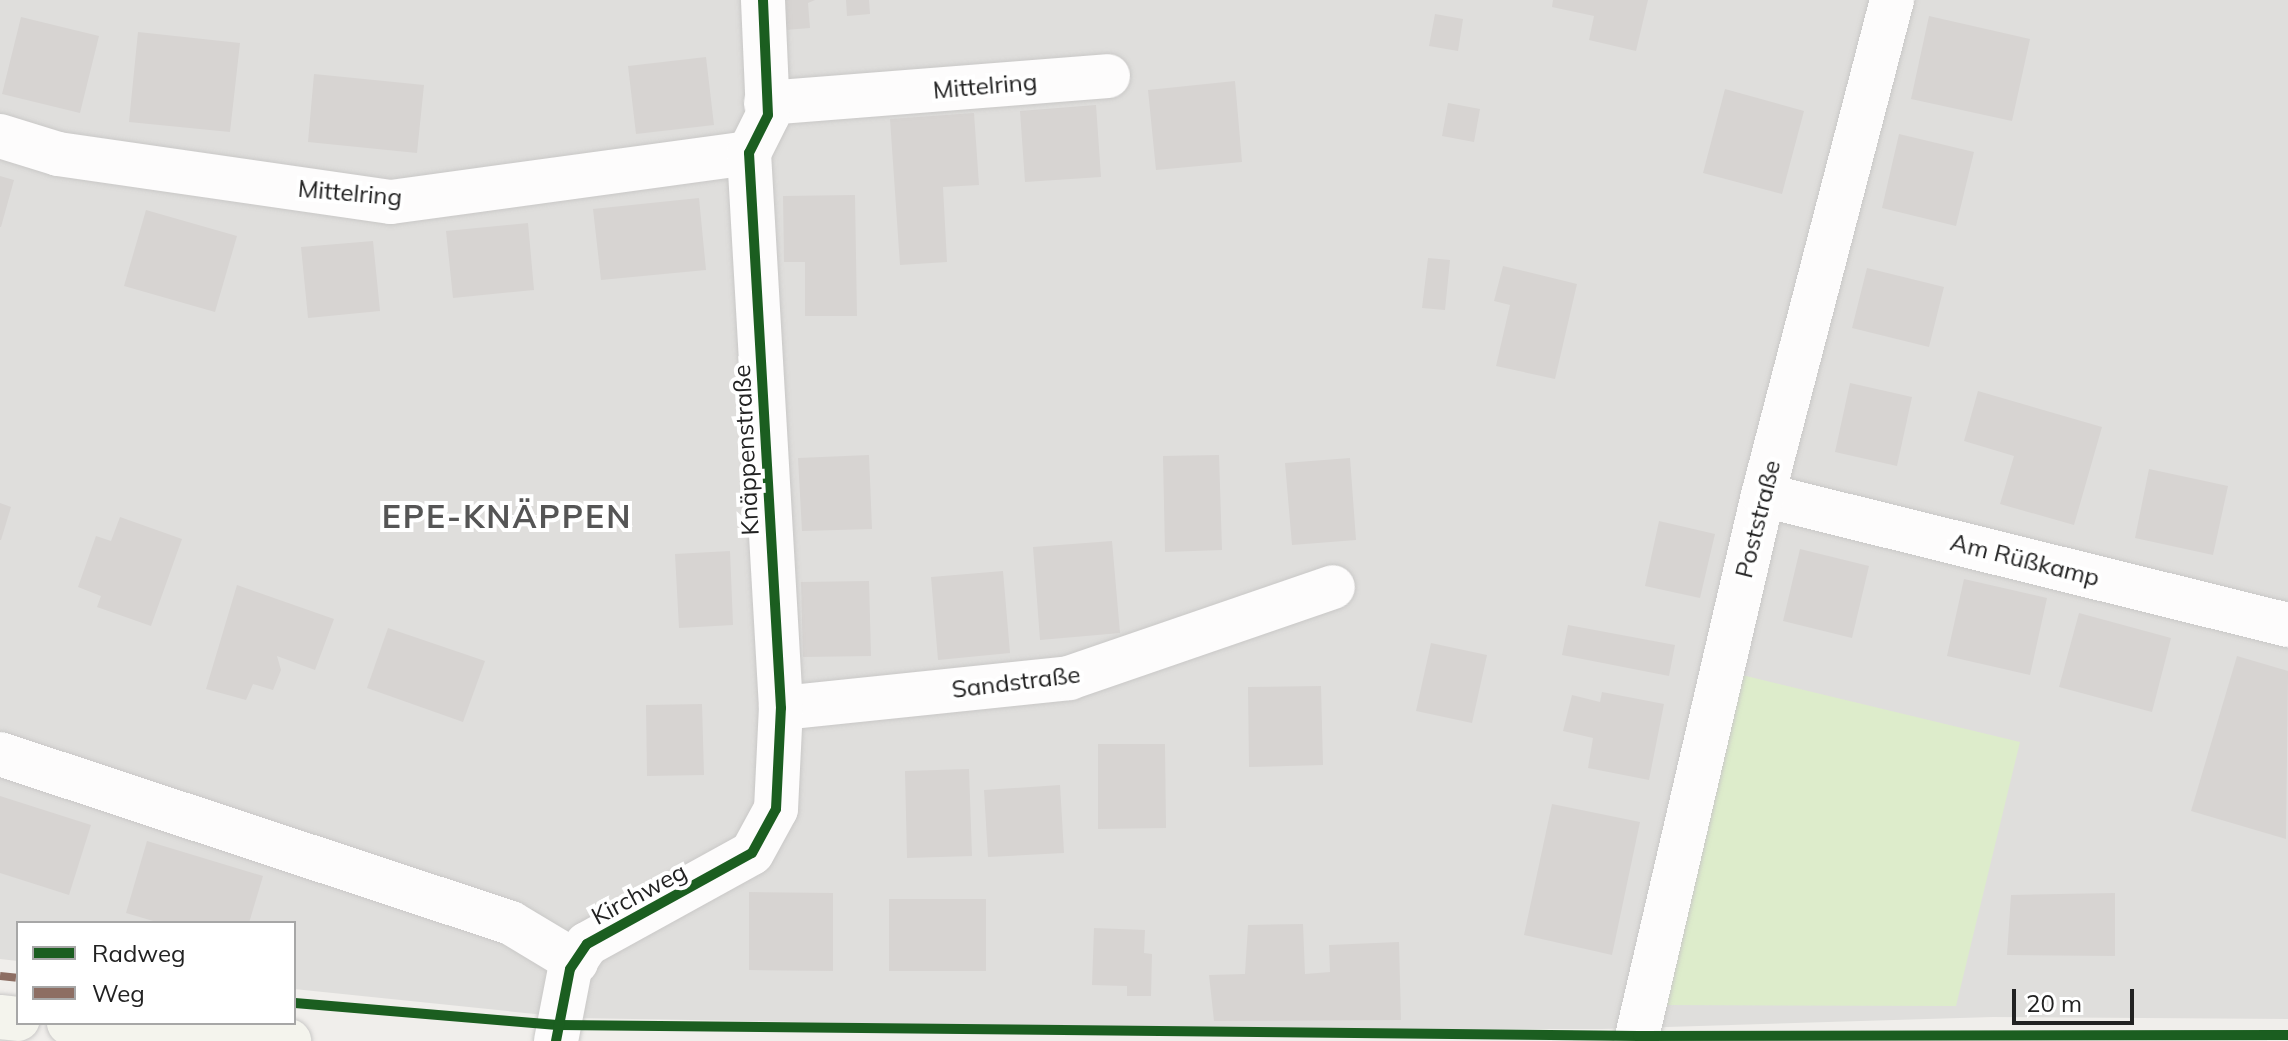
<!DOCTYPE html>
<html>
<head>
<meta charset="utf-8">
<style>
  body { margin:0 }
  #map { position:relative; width:2288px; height:1041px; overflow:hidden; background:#f0eeeb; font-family:Mulish,sans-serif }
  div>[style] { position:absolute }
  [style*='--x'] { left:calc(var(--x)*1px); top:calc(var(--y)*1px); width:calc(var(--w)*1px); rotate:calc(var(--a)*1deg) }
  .residential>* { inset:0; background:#dfdedc }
  .grass>* { inset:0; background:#ddeccb }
  .building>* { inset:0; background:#d7d4d2 }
  .roads { filter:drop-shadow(0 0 2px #c9c8c7) drop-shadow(0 0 2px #c9c8c7) }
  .street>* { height:44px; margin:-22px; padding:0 22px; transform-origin:22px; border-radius:22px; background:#fdfcfc }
  .secondary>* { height:44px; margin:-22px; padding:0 22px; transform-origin:22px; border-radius:22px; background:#f4f4ed }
  .quiet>* { height:8px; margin-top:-4px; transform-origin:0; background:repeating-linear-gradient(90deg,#8d6e63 0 16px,transparent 0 24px) }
  .cycleway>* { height:10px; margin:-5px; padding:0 5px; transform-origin:5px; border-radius:5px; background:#1b5e20 }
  span { translate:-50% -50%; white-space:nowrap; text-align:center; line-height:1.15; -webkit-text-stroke:8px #fff; paint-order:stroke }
  .street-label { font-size:24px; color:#222 }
  .district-label { font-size:32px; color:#555; font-weight:700; letter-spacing:2px }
  .legend { position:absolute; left:16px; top:921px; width:280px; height:104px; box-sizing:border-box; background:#fff; border:2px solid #a7a7a7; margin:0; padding:10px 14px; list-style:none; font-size:24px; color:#222 }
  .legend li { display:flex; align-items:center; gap:16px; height:40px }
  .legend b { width:40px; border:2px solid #a7a7a7 }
  .scale { position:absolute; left:2012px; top:989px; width:122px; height:36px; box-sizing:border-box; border:4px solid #222; border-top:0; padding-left:10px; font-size:24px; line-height:28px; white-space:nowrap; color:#222; -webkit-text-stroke:6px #fff; paint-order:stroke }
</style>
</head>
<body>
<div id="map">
  <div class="residential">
    <div style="clip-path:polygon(0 0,2288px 0,2288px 1019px,1993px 1017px,1602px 1029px,1209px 1029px,574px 1018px,294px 989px,294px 923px,18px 923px,18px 961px,0 959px)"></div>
  </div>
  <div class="grass">
    <div style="clip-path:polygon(1742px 675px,2020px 742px,1956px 1006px,1663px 1005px)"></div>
  </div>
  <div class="building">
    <div style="clip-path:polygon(782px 0,815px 0,808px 3px,810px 28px,785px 30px)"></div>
    <div style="clip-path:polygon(846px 0,869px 0,870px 14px,847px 16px)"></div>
    <div style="clip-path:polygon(1553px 0,1648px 0,1636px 51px,1589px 40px,1594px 16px,1552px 7px)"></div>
    <div style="clip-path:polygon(1435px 14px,1463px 19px,1458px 51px,1429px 46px)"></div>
    <div style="clip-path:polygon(1929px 16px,2030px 39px,2012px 121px,1911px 99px)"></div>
    <div style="clip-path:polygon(21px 17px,99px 36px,80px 113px,2px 94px)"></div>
    <div style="clip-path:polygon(138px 32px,240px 43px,230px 132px,129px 122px)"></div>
    <div style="clip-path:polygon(706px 57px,714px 125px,636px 134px,628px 66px)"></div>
    <div style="clip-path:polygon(314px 74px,424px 85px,417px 153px,308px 142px)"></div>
    <div style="clip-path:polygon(1235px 81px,1242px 162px,1156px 170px,1148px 90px)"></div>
    <div style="clip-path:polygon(1725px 89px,1804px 111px,1782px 194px,1703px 173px)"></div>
    <div style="clip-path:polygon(1448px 103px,1480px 109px,1474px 142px,1442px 136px)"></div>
    <div style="clip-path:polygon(1096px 105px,1101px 177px,1025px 182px,1020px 111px)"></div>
    <div style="clip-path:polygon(974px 113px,979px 185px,943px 187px,947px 262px,900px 265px,890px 119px)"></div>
    <div style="clip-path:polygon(1899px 134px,1974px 152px,1956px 226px,1882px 208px)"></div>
    <div style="clip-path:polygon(0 176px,14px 180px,1px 227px,0 227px)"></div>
    <div style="clip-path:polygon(855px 195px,857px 316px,805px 316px,805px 262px,784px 262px,783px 196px)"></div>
    <div style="clip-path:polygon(699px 198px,706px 270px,601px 280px,593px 209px)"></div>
    <div style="clip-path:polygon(146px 210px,237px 236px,215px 312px,124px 286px)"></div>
    <div style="clip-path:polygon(528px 223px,534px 290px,453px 298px,446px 231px)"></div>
    <div style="clip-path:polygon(373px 241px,380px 311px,308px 318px,301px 247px)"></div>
    <div style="clip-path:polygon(1428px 258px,1450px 260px,1445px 310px,1422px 308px)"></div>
    <div style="clip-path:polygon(1503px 266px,1577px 284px,1555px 379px,1496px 366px,1510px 305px,1494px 301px)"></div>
    <div style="clip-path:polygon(1867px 268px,1944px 287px,1929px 347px,1852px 328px)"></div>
    <div style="clip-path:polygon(1850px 383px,1912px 397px,1897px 466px,1835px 452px)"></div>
    <div style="clip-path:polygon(1978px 391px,2102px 427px,2074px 525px,2000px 504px,2014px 456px,1964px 441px)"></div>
    <div style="clip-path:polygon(869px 455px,872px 529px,802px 531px,798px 458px)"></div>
    <div style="clip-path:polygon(1219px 455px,1222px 550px,1165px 552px,1163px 456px)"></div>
    <div style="clip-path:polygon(1350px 458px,1356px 540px,1292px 545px,1285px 463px)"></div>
    <div style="clip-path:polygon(2149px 469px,2228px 486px,2213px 555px,2135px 538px)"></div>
    <div style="clip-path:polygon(0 503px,11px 507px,1px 540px,0 540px)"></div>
    <div style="clip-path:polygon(120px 517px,182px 539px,151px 626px,97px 607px,101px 596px,78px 587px,96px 536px,111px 541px)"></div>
    <div style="clip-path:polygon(1659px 521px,1715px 534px,1700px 598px,1645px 586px)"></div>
    <div style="clip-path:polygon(1112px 541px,1120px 633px,1040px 640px,1033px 547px)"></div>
    <div style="clip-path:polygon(1800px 549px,1869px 566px,1852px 638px,1783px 621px)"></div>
    <div style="clip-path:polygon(730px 551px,733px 625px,679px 628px,675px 554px)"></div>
    <div style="clip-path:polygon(1003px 571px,1010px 653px,938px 660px,931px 577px)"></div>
    <div style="clip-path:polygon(1964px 579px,2047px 598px,2030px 675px,1947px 656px)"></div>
    <div style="clip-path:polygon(869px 581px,871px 656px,803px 657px,801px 582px)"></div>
    <div style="clip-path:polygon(237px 585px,334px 619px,315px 670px,277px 656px,281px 670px,273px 690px,253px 684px,246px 700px,206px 689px)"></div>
    <div style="clip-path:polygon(2079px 613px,2171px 638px,2152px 712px,2059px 687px)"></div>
    <div style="clip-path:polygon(1568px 625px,1675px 645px,1669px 676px,1562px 655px)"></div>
    <div style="clip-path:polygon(388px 628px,485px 661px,463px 722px,367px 688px)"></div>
    <div style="clip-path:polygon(1431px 643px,1487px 655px,1472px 723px,1416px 711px)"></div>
    <div style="clip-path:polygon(2237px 656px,2288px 671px,2286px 839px,2191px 811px)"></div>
    <div style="clip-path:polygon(1321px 686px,1323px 765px,1249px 767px,1248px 687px)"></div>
    <div style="clip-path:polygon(1602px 692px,1664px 704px,1649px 780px,1588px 768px,1593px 738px,1563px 731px,1572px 695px,1600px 702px)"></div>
    <div style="clip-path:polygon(702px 704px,704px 775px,647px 776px,646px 705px)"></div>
    <div style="clip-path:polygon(1098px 744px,1165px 744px,1166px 828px,1098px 829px)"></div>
    <div style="clip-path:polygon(969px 769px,972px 856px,907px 858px,905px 771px)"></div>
    <div style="clip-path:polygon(1060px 785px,1064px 853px,988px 857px,984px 790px)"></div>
    <div style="clip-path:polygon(0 796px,91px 825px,69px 895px,0 873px)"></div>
    <div style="clip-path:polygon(1552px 804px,1640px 822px,1612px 955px,1524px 935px)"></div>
    <div style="clip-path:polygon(147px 841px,263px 876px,249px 923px,160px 923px,126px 913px)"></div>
    <div style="clip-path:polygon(749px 892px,833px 893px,833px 971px,749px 970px)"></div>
    <div style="clip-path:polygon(2115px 893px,2115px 956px,2007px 955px,2011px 895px)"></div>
    <div style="clip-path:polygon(889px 899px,986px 899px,986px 971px,889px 971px)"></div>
    <div style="clip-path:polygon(1303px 924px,1305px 974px,1330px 972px,1329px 945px,1399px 942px,1401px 1020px,1214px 1021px,1209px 975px,1245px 974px,1248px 925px)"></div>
    <div style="clip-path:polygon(1094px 928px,1145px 930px,1144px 953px,1152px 954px,1151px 996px,1127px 996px,1127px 986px,1092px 985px)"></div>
  </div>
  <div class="roads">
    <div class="street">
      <div style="--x:766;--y:103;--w:343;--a:-4.5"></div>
      <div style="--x:0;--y:136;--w:61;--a:17.2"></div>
      <div style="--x:58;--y:154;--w:336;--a:8.2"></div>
      <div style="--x:391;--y:202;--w:361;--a:-7.8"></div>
      <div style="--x:1763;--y:495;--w:541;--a:13.91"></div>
      <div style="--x:781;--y:708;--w:290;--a:-5.9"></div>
      <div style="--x:1069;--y:678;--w:279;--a:-19"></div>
      <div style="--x:0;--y:754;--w:538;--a:18.3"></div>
      <div style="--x:511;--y:923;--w:76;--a:31"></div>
      <div style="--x:556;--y:1041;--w:73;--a:-79"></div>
      <div style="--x:570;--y:969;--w:30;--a:-56"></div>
      <div style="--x:587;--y:944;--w:188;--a:-28.9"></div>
      <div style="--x:752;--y:853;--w:50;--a:-61.4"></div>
      <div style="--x:776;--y:809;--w:101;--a:-87.2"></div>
      <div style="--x:781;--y:708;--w:556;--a:-93.3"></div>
      <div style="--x:749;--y:153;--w:42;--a:-63.4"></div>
      <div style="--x:768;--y:115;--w:115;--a:-92.5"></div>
      <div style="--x:1636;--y:1041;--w:561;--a:-76.91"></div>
      <div style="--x:1763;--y:495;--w:512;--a:-75.39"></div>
    </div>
    <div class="secondary">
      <div style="--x:0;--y:1017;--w:18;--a:6"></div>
      <div style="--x:69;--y:1023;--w:221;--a:4.7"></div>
    </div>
  </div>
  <div class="quiet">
    <div style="--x:0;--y:976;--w:18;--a:6"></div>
  </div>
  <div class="cycleway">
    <div style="--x:294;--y:1003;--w:265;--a:4.8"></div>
    <div style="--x:558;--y:1025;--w:1080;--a:0.58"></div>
    <div style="--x:1638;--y:1036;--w:650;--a:-0.09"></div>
    <div style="--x:556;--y:1041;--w:73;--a:-79"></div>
    <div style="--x:570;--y:969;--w:30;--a:-56"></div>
    <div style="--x:587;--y:944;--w:188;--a:-28.9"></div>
    <div style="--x:752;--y:853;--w:50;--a:-61.4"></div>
    <div style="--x:776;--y:809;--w:101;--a:-87.2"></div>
    <div style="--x:781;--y:708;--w:556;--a:-93.3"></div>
    <div style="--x:749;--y:153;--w:42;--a:-63.4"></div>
    <div style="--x:768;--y:115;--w:115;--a:-92.5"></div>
  </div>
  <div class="street-label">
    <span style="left:985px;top:86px;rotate:-5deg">Mittelring</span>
    <span style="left:350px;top:193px;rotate:5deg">Mittelring</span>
    <span style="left:746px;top:450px;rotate:-93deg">Knäppenstraße</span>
    <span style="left:1758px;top:519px;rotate:-76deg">Poststraße</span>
    <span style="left:2025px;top:560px;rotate:14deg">Am Rüßkamp</span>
    <span style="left:1016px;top:682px;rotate:-7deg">Sandstraße</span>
    <span style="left:639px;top:894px;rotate:-28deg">Kirchweg</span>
  </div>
  <div class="district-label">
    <span style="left:507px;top:516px">EPE-KNÄPPEN</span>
  </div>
  <ul class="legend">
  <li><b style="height:10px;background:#1b5e20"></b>Radweg</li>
  <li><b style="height:10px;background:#8d6e63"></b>Weg</li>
  </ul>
  <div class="scale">20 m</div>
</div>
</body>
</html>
